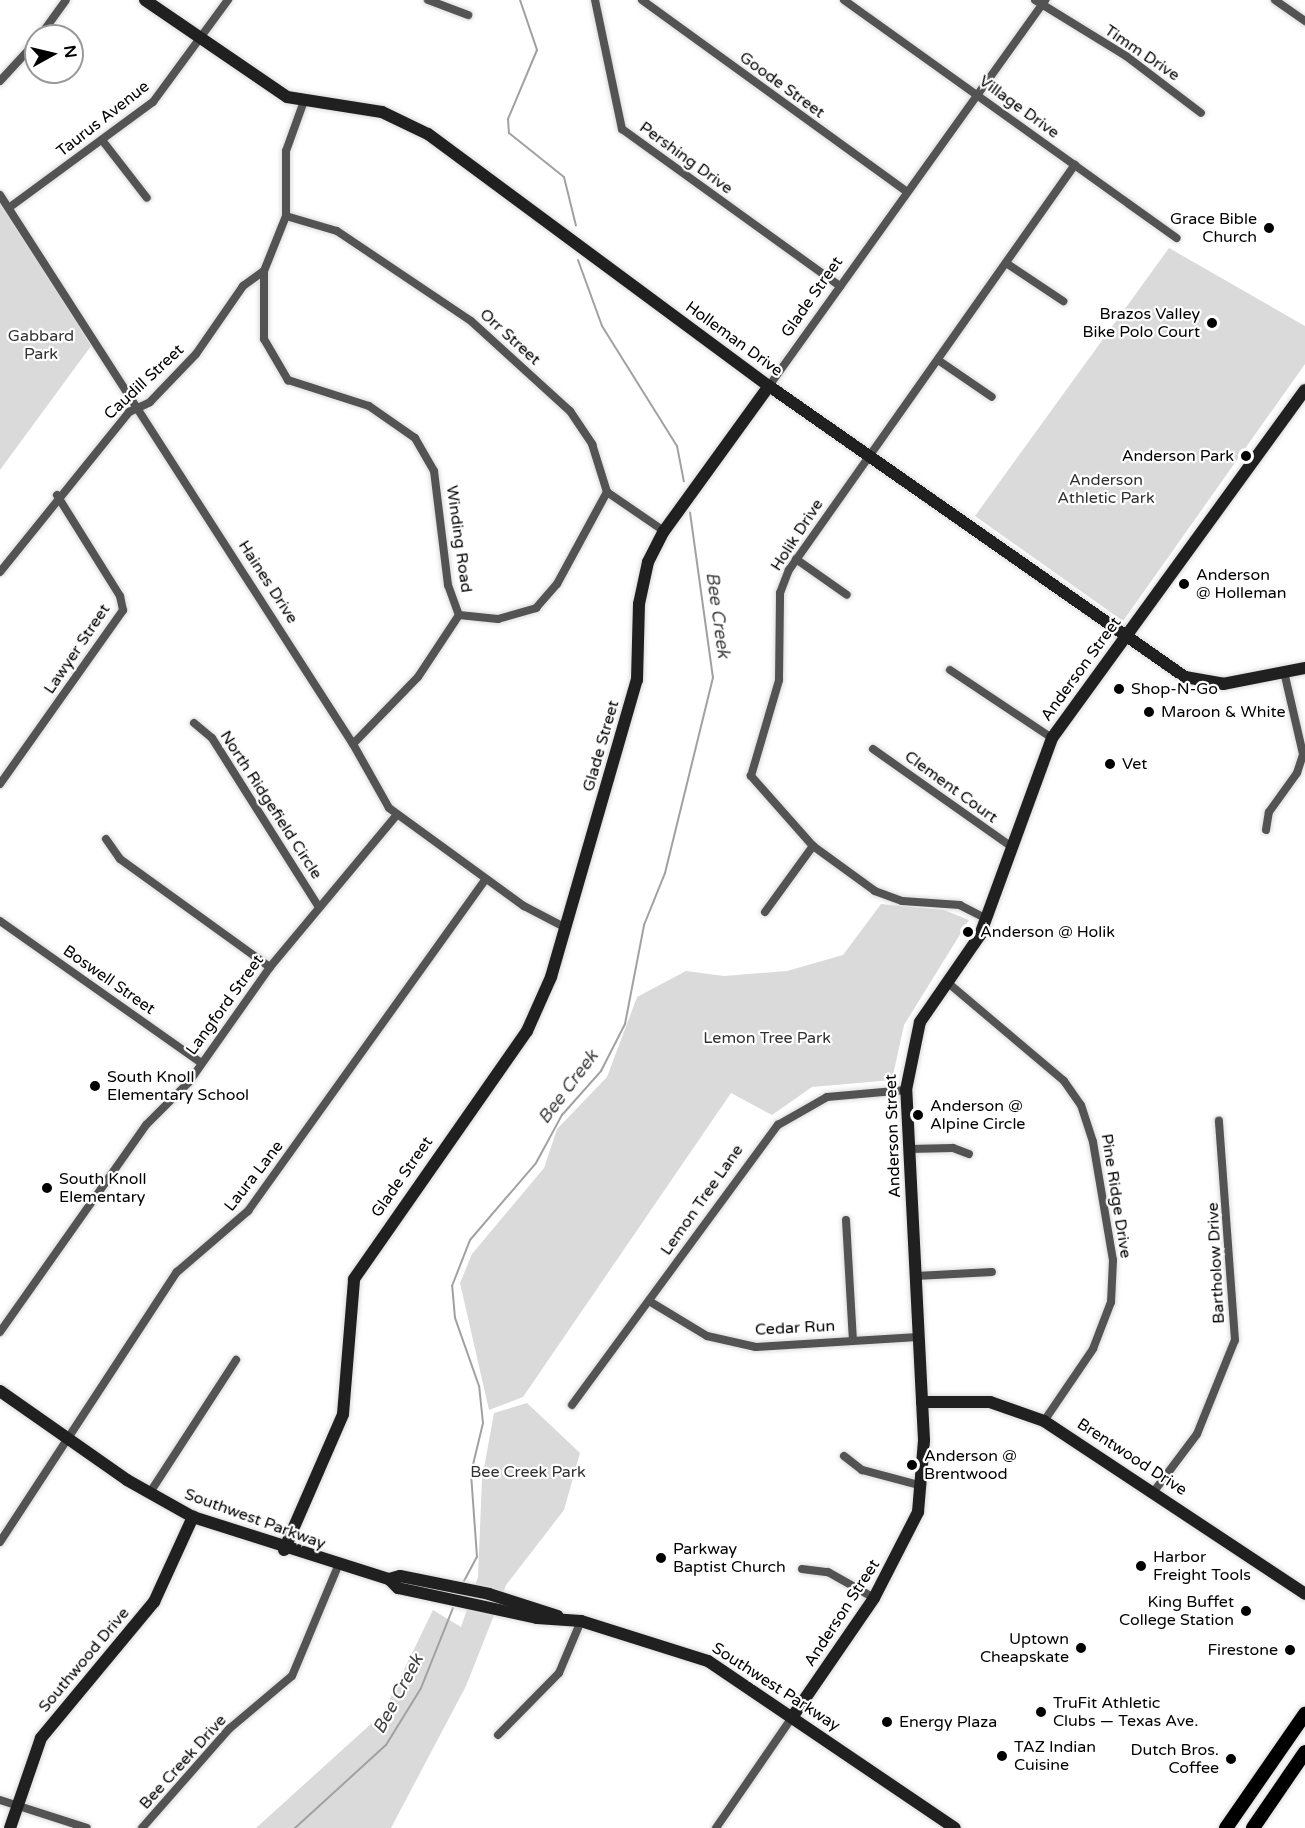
<!DOCTYPE html>
<html>
<head>
<meta charset="utf-8">
<style>
  body { margin:0 }
  #map { position:relative; width:1305px; height:1828px; overflow:hidden; background:#fff; font-family:"Varela Round",sans-serif }
  div>[style] { position:absolute }
  [style*='--x'] { left:calc(var(--x)*1px); top:calc(var(--y)*1px); width:calc(var(--w)*1px); rotate:calc(var(--a)*1deg) }
  .green>* { inset:0; background:#dadada }
  .stream>* { height:2px; margin:-1px; padding:0 1px; transform-origin:1px; border-radius:1px; background:#a1a1a1 }
  .roads { filter:drop-shadow(0 0 2px #dbdbdb) drop-shadow(0 0 2px #dbdbdb) }
  .street>* { height:8px; margin:-4px; padding:0 4px; transform-origin:4px; border-radius:4px; background:#535353 }
  .secondary>* { height:12px; margin:-6px; padding:0 6px; transform-origin:6px; border-radius:6px; background:#202020 }
  .primary>* { height:14px; margin:-7px; padding:0 7px; transform-origin:7px; border-radius:7px; background:#000 }
  .dots>* { width:16px; height:16px; translate:-50% -50%; box-sizing:border-box; border:3px solid #fff; border-radius:50% }
  span { translate:-50% -50%; white-space:nowrap; text-align:center; line-height:1.15; -webkit-text-stroke:4.5px #fff; paint-order:stroke }
  .street-label { font-size:16px; color:#000 }
  .poi-label { font-size:16px; color:#000 }
  .right { translate:-100% -50%; text-align:right }
  .left { translate:0 -50%; text-align:left }
  .park-label { font-size:16px; color:#313131 }
  .water-label { font-size:18px; color:#424242; font-style:italic }
  .north { position:absolute; left:24px; top:24px; width:60px; height:60px; box-sizing:border-box; background:#fff; border:2px solid #999; border-radius:50%; rotate:82deg; font-size:16px; font-weight:700; line-height:24px; text-align:center; color:#000 }
  .north::after { content:''; display:block; margin:auto; width:21px; height:27px; background:#000; clip-path:polygon(50% 0,100% 100%,50% 72%,0 100%) }
</style>
</head>
<body>
<div id="map">
  <div class="green">
    <div style="clip-path:polygon(0 195px,91px 346px,0 470px)"></div>
    <div style="clip-path:polygon(1169px 248px,1305px 326px,1305px 364px,1123px 621px,975px 516px)"></div>
    <div style="clip-path:polygon(881px 904px,944px 910px,969px 920px,904px 1025px,892px 1080px,812px 1087px,772px 1115px,731px 1093px,523px 1397px,489px 1410px,460px 1283px,472px 1254px,544px 1168px,557px 1129px,607px 1077px,637px 997px,686px 971px,724px 976px,787px 971px,843px 955px)"></div>
    <div style="clip-path:polygon(527px 1403px,580px 1453px,564px 1510px,506px 1585px,466px 1686px,391px 1828px,256px 1828px,383px 1713px,433px 1610px,461px 1627px,478px 1577px,482px 1479px,494px 1413px)"></div>
  </div>
  <div class="stream">
    <div style="--x:520;--y:0;--w:53;--a:71.2"></div>
    <div style="--x:537;--y:50;--w:75;--a:112.8"></div>
    <div style="--x:508;--y:119;--w:14;--a:86"></div>
    <div style="--x:509;--y:133;--w:70;--a:38.7"></div>
    <div style="--x:564;--y:177;--w:50;--a:76.2"></div>
    <div style="--x:578;--y:260;--w:70;--a:70"></div>
    <div style="--x:602;--y:326;--w:142;--a:58"></div>
    <div style="--x:677;--y:446;--w:36;--a:79"></div>
    <div style="--x:464;--y:1581;--w:27;--a:-62"></div>
    <div style="--x:477;--y:1557;--w:84;--a:-94.1"></div>
    <div style="--x:471;--y:1473;--w:51;--a:-76.5"></div>
    <div style="--x:483;--y:1423;--w:37;--a:-96"></div>
    <div style="--x:479;--y:1386;--w:72;--a:-109.4"></div>
    <div style="--x:455;--y:1318;--w:32;--a:-95"></div>
    <div style="--x:452;--y:1286;--w:49;--a:-68.6"></div>
    <div style="--x:470;--y:1240;--w:101;--a:-49.4"></div>
    <div style="--x:536;--y:1163;--w:55;--a:-61.6"></div>
    <div style="--x:562;--y:1115;--w:59;--a:-48.4"></div>
    <div style="--x:601;--y:1071;--w:53;--a:-62.9"></div>
    <div style="--x:625;--y:1024;--w:101;--a:-79.1"></div>
    <div style="--x:644;--y:925;--w:56;--a:-68"></div>
    <div style="--x:665;--y:873;--w:201;--a:-76.2"></div>
    <div style="--x:713;--y:678;--w:167;--a:-97.9"></div>
    <div style="--x:295;--y:1828;--w:123;--a:-42.4"></div>
    <div style="--x:386;--y:1745;--w:67;--a:-58.4"></div>
    <div style="--x:421;--y:1688;--w:86;--a:-68.2"></div>
  </div>
  <div class="roads">
    <div class="street">
      <div style="--x:428;--y:0;--w:43;--a:20.6"></div>
      <div style="--x:595;--y:0;--w:132;--a:78.2"></div>
      <div style="--x:622;--y:129;--w:269;--a:35.8"></div>
      <div style="--x:642;--y:0;--w:327;--a:35.9"></div>
      <div style="--x:844;--y:0;--w:409;--a:35.6"></div>
      <div style="--x:1035;--y:0;--w:107;--a:31.6"></div>
      <div style="--x:1126;--y:56;--w:94;--a:37.2"></div>
      <div style="--x:1275;--y:0;--w:37;--a:35"></div>
      <div style="--x:40;--y:36;--w:44;--a:-54.2"></div>
      <div style="--x:0;--y:81;--w:53;--a:-47.3"></div>
      <div style="--x:304;--y:101;--w:53;--a:109.8"></div>
      <div style="--x:286;--y:151;--w:65;--a:90"></div>
      <div style="--x:286;--y:216;--w:59;--a:111.8"></div>
      <div style="--x:264;--y:271;--w:68;--a:90"></div>
      <div style="--x:264;--y:339;--w:48;--a:59.7"></div>
      <div style="--x:288;--y:380;--w:85;--a:17.8"></div>
      <div style="--x:369;--y:406;--w:56;--a:34.8"></div>
      <div style="--x:415;--y:438;--w:38;--a:60"></div>
      <div style="--x:434;--y:471;--w:115;--a:83"></div>
      <div style="--x:448;--y:585;--w:32;--a:70"></div>
      <div style="--x:459;--y:615;--w:39;--a:6"></div>
      <div style="--x:498;--y:619;--w:40;--a:-16"></div>
      <div style="--x:536;--y:608;--w:32;--a:-49"></div>
      <div style="--x:557;--y:584;--w:105;--a:-61.5"></div>
      <div style="--x:102;--y:140;--w:73;--a:52.2"></div>
      <div style="--x:0;--y:195;--w:653;--a:57.26"></div>
      <div style="--x:353;--y:744;--w:73;--a:60.6"></div>
      <div style="--x:389;--y:808;--w:167;--a:36"></div>
      <div style="--x:524;--y:906;--w:47;--a:27.6"></div>
      <div style="--x:10;--y:207;--w:177;--a:-36.3"></div>
      <div style="--x:153;--y:102;--w:127;--a:-53.7"></div>
      <div style="--x:286;--y:216;--w:53;--a:16.4"></div>
      <div style="--x:337;--y:231;--w:161;--a:33.9"></div>
      <div style="--x:471;--y:321;--w:134;--a:42.3"></div>
      <div style="--x:570;--y:411;--w:40;--a:56"></div>
      <div style="--x:592;--y:444;--w:50;--a:72.6"></div>
      <div style="--x:607;--y:492;--w:69;--a:34.4"></div>
      <div style="--x:1006;--y:263;--w:69;--a:33.7"></div>
      <div style="--x:938;--y:360;--w:65;--a:34.4"></div>
      <div style="--x:769;--y:386;--w:475;--a:-54.4"></div>
      <div style="--x:796;--y:559;--w:62;--a:35.2"></div>
      <div style="--x:0;--y:572;--w:206;--a:-51.1"></div>
      <div style="--x:129;--y:412;--w:23;--a:-25"></div>
      <div style="--x:150;--y:402;--w:66;--a:-46.2"></div>
      <div style="--x:196;--y:354;--w:83;--a:-55.3"></div>
      <div style="--x:243;--y:286;--w:26;--a:-36"></div>
      <div style="--x:950;--y:670;--w:123;--a:33.7"></div>
      <div style="--x:194;--y:723;--w:23;--a:40"></div>
      <div style="--x:212;--y:738;--w:200;--a:57.7"></div>
      <div style="--x:353;--y:744;--w:93;--a:-45.9"></div>
      <div style="--x:418;--y:677;--w:74;--a:-56.5"></div>
      <div style="--x:873;--y:749;--w:170;--a:35.2"></div>
      <div style="--x:0;--y:784;--w:213;--a:-54.7"></div>
      <div style="--x:123;--y:610;--w:14;--a:-102"></div>
      <div style="--x:120;--y:596;--w:119;--a:-122"></div>
      <div style="--x:1266;--y:830;--w:18;--a:-81"></div>
      <div style="--x:1269;--y:812;--w:48;--a:-54.3"></div>
      <div style="--x:1297;--y:773;--w:20;--a:-72"></div>
      <div style="--x:1303;--y:754;--w:84;--a:-103"></div>
      <div style="--x:106;--y:839;--w:24;--a:55"></div>
      <div style="--x:120;--y:859;--w:185;--a:35.8"></div>
      <div style="--x:765;--y:912;--w:82;--a:-54"></div>
      <div style="--x:987;--y:919;--w:30;--a:-153"></div>
      <div style="--x:960;--y:905;--w:58;--a:-176.1"></div>
      <div style="--x:902;--y:901;--w:29;--a:-160"></div>
      <div style="--x:875;--y:891;--w:77;--a:-144"></div>
      <div style="--x:813;--y:846;--w:94;--a:-131.5"></div>
      <div style="--x:751;--y:776;--w:100;--a:-73.7"></div>
      <div style="--x:779;--y:680;--w:87;--a:-89.3"></div>
      <div style="--x:780;--y:593;--w:25;--a:-69"></div>
      <div style="--x:789;--y:570;--w:496;--a:-54.8"></div>
      <div style="--x:0;--y:921;--w:246;--a:35.2"></div>
      <div style="--x:947;--y:982;--w:153;--a:40.2"></div>
      <div style="--x:1064;--y:1081;--w:29;--a:55"></div>
      <div style="--x:1081;--y:1105;--w:39;--a:72"></div>
      <div style="--x:1093;--y:1142;--w:120;--a:80.4"></div>
      <div style="--x:1113;--y:1260;--w:42;--a:92.7"></div>
      <div style="--x:1111;--y:1302;--w:50;--a:111"></div>
      <div style="--x:1093;--y:1349;--w:87;--a:124.2"></div>
      <div style="--x:909;--y:1149;--w:44;--a:-1.3"></div>
      <div style="--x:953;--y:1148;--w:17;--a:21"></div>
      <div style="--x:846;--y:1220;--w:120;--a:86.7"></div>
      <div style="--x:916;--y:1276;--w:76;--a:-3"></div>
      <div style="--x:649;--y:1301;--w:68;--a:31.1"></div>
      <div style="--x:707;--y:1336;--w:50;--a:12.7"></div>
      <div style="--x:756;--y:1347;--w:162;--a:-3.5"></div>
      <div style="--x:0;--y:1332;--w:253;--a:-54.8"></div>
      <div style="--x:146;--y:1125;--w:61;--a:-45"></div>
      <div style="--x:189;--y:1082;--w:141;--a:-54.8"></div>
      <div style="--x:270;--y:967;--w:197;--a:-50.2"></div>
      <div style="--x:572;--y:1405;--w:348;--a:-53.7"></div>
      <div style="--x:778;--y:1125;--w:56;--a:-29.7"></div>
      <div style="--x:827;--y:1097;--w:79;--a:-5.1"></div>
      <div style="--x:844;--y:1456;--w:23;--a:38"></div>
      <div style="--x:862;--y:1470;--w:62;--a:14.9"></div>
      <div style="--x:1155;--y:1490;--w:70;--a:-53.1"></div>
      <div style="--x:1197;--y:1434;--w:101;--a:-68"></div>
      <div style="--x:1235;--y:1340;--w:220;--a:-94.2"></div>
      <div style="--x:149;--y:1494;--w:160;--a:-57"></div>
      <div style="--x:0;--y:1542;--w:323;--a:-56.8"></div>
      <div style="--x:177;--y:1272;--w:94;--a:-40.7"></div>
      <div style="--x:248;--y:1211;--w:407;--a:-54.4"></div>
      <div style="--x:802;--y:1569;--w:26;--a:7"></div>
      <div style="--x:828;--y:1572;--w:53;--a:29.5"></div>
      <div style="--x:498;--y:1735;--w:87;--a:-45.5"></div>
      <div style="--x:559;--y:1673;--w:56;--a:-67.1"></div>
      <div style="--x:0;--y:1800;--w:91;--a:17.8"></div>
      <div style="--x:142;--y:1828;--w:132;--a:-48.7"></div>
      <div style="--x:229;--y:1729;--w:82;--a:-40.1"></div>
      <div style="--x:292;--y:1676;--w:119;--a:-67.3"></div>
      <div style="--x:716;--y:1828;--w:136;--a:-55.5"></div>
    </div>
    <div class="secondary">
      <div style="--x:145;--y:0;--w:172;--a:34.3"></div>
      <div style="--x:287;--y:97;--w:96;--a:9"></div>
      <div style="--x:382;--y:112;--w:51;--a:25.6"></div>
      <div style="--x:428;--y:134;--w:424;--a:36.5"></div>
      <div style="--x:769;--y:386;--w:508;--a:34.97"></div>
      <div style="--x:1185;--y:677;--w:39;--a:10"></div>
      <div style="--x:1223;--y:684;--w:84;--a:-11"></div>
      <div style="--x:0;--y:1391;--w:155;--a:35"></div>
      <div style="--x:127;--y:1480;--w:76;--a:29.3"></div>
      <div style="--x:193;--y:1517;--w:206;--a:17.6"></div>
      <div style="--x:389;--y:1579;--w:13;--a:45"></div>
      <div style="--x:398;--y:1588;--w:142;--a:12.2"></div>
      <div style="--x:537;--y:1618;--w:44;--a:3.9"></div>
      <div style="--x:581;--y:1621;--w:133;--a:17.5"></div>
      <div style="--x:708;--y:1661;--w:298;--a:34.1"></div>
      <div style="--x:922;--y:1402;--w:68;--a:0"></div>
      <div style="--x:990;--y:1402;--w:57;--a:19.4"></div>
      <div style="--x:1044;--y:1421;--w:313;--a:33.5"></div>
      <div style="--x:284;--y:1550;--w:148;--a:-66.5"></div>
      <div style="--x:343;--y:1414;--w:135;--a:-85.3"></div>
      <div style="--x:354;--y:1279;--w:302;--a:-55.1"></div>
      <div style="--x:527;--y:1031;--w:59;--a:-66"></div>
      <div style="--x:551;--y:977;--w:309;--a:-73.9"></div>
      <div style="--x:637;--y:680;--w:76;--a:-88.5"></div>
      <div style="--x:639;--y:604;--w:43;--a:-77.9"></div>
      <div style="--x:648;--y:562;--w:35;--a:-63"></div>
      <div style="--x:664;--y:531;--w:179;--a:-54.1"></div>
      <div style="--x:389;--y:1579;--w:11;--a:-15"></div>
      <div style="--x:400;--y:1576;--w:91;--a:11.4"></div>
      <div style="--x:489;--y:1594;--w:72;--a:17.7"></div>
      <div style="--x:793;--y:1716;--w:143;--a:-55.5"></div>
      <div style="--x:874;--y:1598;--w:97;--a:-62.9"></div>
      <div style="--x:918;--y:1512;--w:72;--a:-85.2"></div>
      <div style="--x:924;--y:1440;--w:350;--a:-92.9"></div>
      <div style="--x:906;--y:1090;--w:69;--a:-78.4"></div>
      <div style="--x:920;--y:1022;--w:106;--a:-55.4"></div>
      <div style="--x:980;--y:935;--w:210;--a:-69.9"></div>
      <div style="--x:1052;--y:738;--w:430;--a:-54"></div>
      <div style="--x:10;--y:1828;--w:95;--a:-71"></div>
      <div style="--x:41;--y:1738;--w:177;--a:-50.3"></div>
      <div style="--x:154;--y:1602;--w:94;--a:-65.4"></div>
    </div>
    <div class="primary">
      <div style="--x:1226;--y:1828;--w:139;--a:-55.3"></div>
      <div style="--x:1253;--y:1828;--w:92;--a:-55.6"></div>
    </div>
  </div>
  <div class="dots">
    <div style="left:1269px;top:228px;background:#000"></div>
    <div style="left:1212px;top:323px;background:#000"></div>
    <div style="left:1246px;top:456px;background:#000"></div>
    <div style="left:1184px;top:584px;background:#000"></div>
    <div style="left:1119px;top:689px;background:#000"></div>
    <div style="left:1149px;top:712px;background:#000"></div>
    <div style="left:1110px;top:764px;background:#000"></div>
    <div style="left:968px;top:932px;background:#000"></div>
    <div style="left:95px;top:1086px;background:#000"></div>
    <div style="left:918px;top:1115px;background:#000"></div>
    <div style="left:47px;top:1188px;background:#000"></div>
    <div style="left:912px;top:1465px;background:#000"></div>
    <div style="left:661px;top:1558px;background:#000"></div>
    <div style="left:1141px;top:1566px;background:#000"></div>
    <div style="left:1246px;top:1611px;background:#000"></div>
    <div style="left:1081px;top:1648px;background:#000"></div>
    <div style="left:1290px;top:1650px;background:#000"></div>
    <div style="left:1041px;top:1712px;background:#000"></div>
    <div style="left:887px;top:1722px;background:#000"></div>
    <div style="left:1002px;top:1756px;background:#000"></div>
    <div style="left:1231px;top:1759px;background:#000"></div>
  </div>
  <div class="street-label">
    <span style="left:1142px;top:53px;rotate:34deg">Timm Drive</span>
    <span style="left:782px;top:85px;rotate:36deg">Goode Street</span>
    <span style="left:1019px;top:107px;rotate:36deg">Village Drive</span>
    <span style="left:103px;top:119px;rotate:-38deg">Taurus Avenue</span>
    <span style="left:686px;top:158px;rotate:36deg">Pershing Drive</span>
    <span style="left:812px;top:297px;rotate:-55deg">Glade Street</span>
    <span style="left:510px;top:337px;rotate:42deg">Orr Street</span>
    <span style="left:734px;top:339px;rotate:36deg">Holleman Drive</span>
    <span style="left:144px;top:382px;rotate:-43deg">Caudill Street</span>
    <span style="left:797px;top:535px;rotate:-57deg">Holik Drive</span>
    <span style="left:459px;top:539px;rotate:82deg">Winding Road</span>
    <span style="left:268px;top:582px;rotate:57deg">Haines Drive</span>
    <span style="left:77px;top:649px;rotate:-56deg">Lawyer Street</span>
    <span style="left:1081px;top:669px;rotate:-54deg">Anderson Street</span>
    <span style="left:601px;top:746px;rotate:-74deg">Glade Street</span>
    <span style="left:951px;top:787px;rotate:36deg">Clement Court</span>
    <span style="left:271px;top:805px;rotate:57deg">North Ridgefield Circle</span>
    <span style="left:109px;top:980px;rotate:35deg">Boswell Street</span>
    <span style="left:225px;top:1005px;rotate:-54deg">Langford Street</span>
    <span style="left:893px;top:1136px;rotate:-92deg">Anderson Street</span>
    <span style="left:254px;top:1176px;rotate:-52deg">Laura Lane</span>
    <span style="left:402px;top:1177px;rotate:-55deg">Glade Street</span>
    <span style="left:1116px;top:1196px;rotate:81deg">Pine Ridge Drive</span>
    <span style="left:702px;top:1200px;rotate:-55deg">Lemon Tree Lane</span>
    <span style="left:1216px;top:1263px;rotate:-93deg">Bartholow Drive</span>
    <span style="left:795px;top:1328px;rotate:-3deg">Cedar Run</span>
    <span style="left:1132px;top:1457px;rotate:33deg">Brentwood Drive</span>
    <span style="left:255px;top:1519px;rotate:20deg">Southwest Parkway</span>
    <span style="left:842px;top:1613px;rotate:-57deg">Anderson Street</span>
    <span style="left:84px;top:1660px;rotate:-50deg">Southwood Drive</span>
    <span style="left:776px;top:1687px;rotate:33deg">Southwest Parkway</span>
    <span style="left:183px;top:1762px;rotate:-48deg">Bee Creek Drive</span>
  </div>
  <div class="poi-label">
    <span class="right" style="left:1257px;top:228px">Grace Bible<br>Church</span>
    <span class="right" style="left:1200px;top:323px">Brazos Valley<br>Bike Polo Court</span>
    <span class="right" style="left:1234px;top:456px">Anderson Park</span>
    <span class="left" style="left:1196px;top:584px">Anderson<br>@ Holleman</span>
    <span class="left" style="left:1131px;top:689px">Shop-N-Go</span>
    <span class="left" style="left:1161px;top:712px">Maroon &amp; White</span>
    <span class="left" style="left:1122px;top:764px">Vet</span>
    <span class="left" style="left:980px;top:932px">Anderson @ Holik</span>
    <span class="left" style="left:107px;top:1086px">South Knoll<br>Elementary School</span>
    <span class="left" style="left:930px;top:1115px">Anderson @<br>Alpine Circle</span>
    <span class="left" style="left:59px;top:1188px">South Knoll<br>Elementary</span>
    <span class="left" style="left:924px;top:1465px">Anderson @<br>Brentwood</span>
    <span class="left" style="left:673px;top:1558px">Parkway<br>Baptist Church</span>
    <span class="left" style="left:1153px;top:1566px">Harbor<br>Freight Tools</span>
    <span class="right" style="left:1234px;top:1611px">King Buffet<br>College Station</span>
    <span class="right" style="left:1069px;top:1648px">Uptown<br>Cheapskate</span>
    <span class="right" style="left:1278px;top:1650px">Firestone</span>
    <span class="left" style="left:1053px;top:1712px">TruFit Athletic<br>Clubs — Texas Ave.</span>
    <span class="left" style="left:899px;top:1722px">Energy Plaza</span>
    <span class="left" style="left:1014px;top:1756px">TAZ Indian<br>Cuisine</span>
    <span class="right" style="left:1219px;top:1759px">Dutch Bros.<br>Coffee</span>
  </div>
  <div class="park-label">
    <span style="left:41px;top:345px">Gabbard<br>Park</span>
    <span style="left:1106px;top:489px">Anderson<br>Athletic Park</span>
    <span style="left:767px;top:1038px">Lemon Tree Park</span>
    <span style="left:528px;top:1472px">Bee Creek Park</span>
  </div>
  <div class="water-label">
    <span style="left:718px;top:615px;rotate:82deg">Bee Creek</span>
    <span style="left:568px;top:1087px;rotate:-53deg">Bee Creek</span>
    <span style="left:398px;top:1694px;rotate:-62deg">Bee Creek</span>
  </div>
  <div class="north">N</div>
</div>
</body>
</html>
